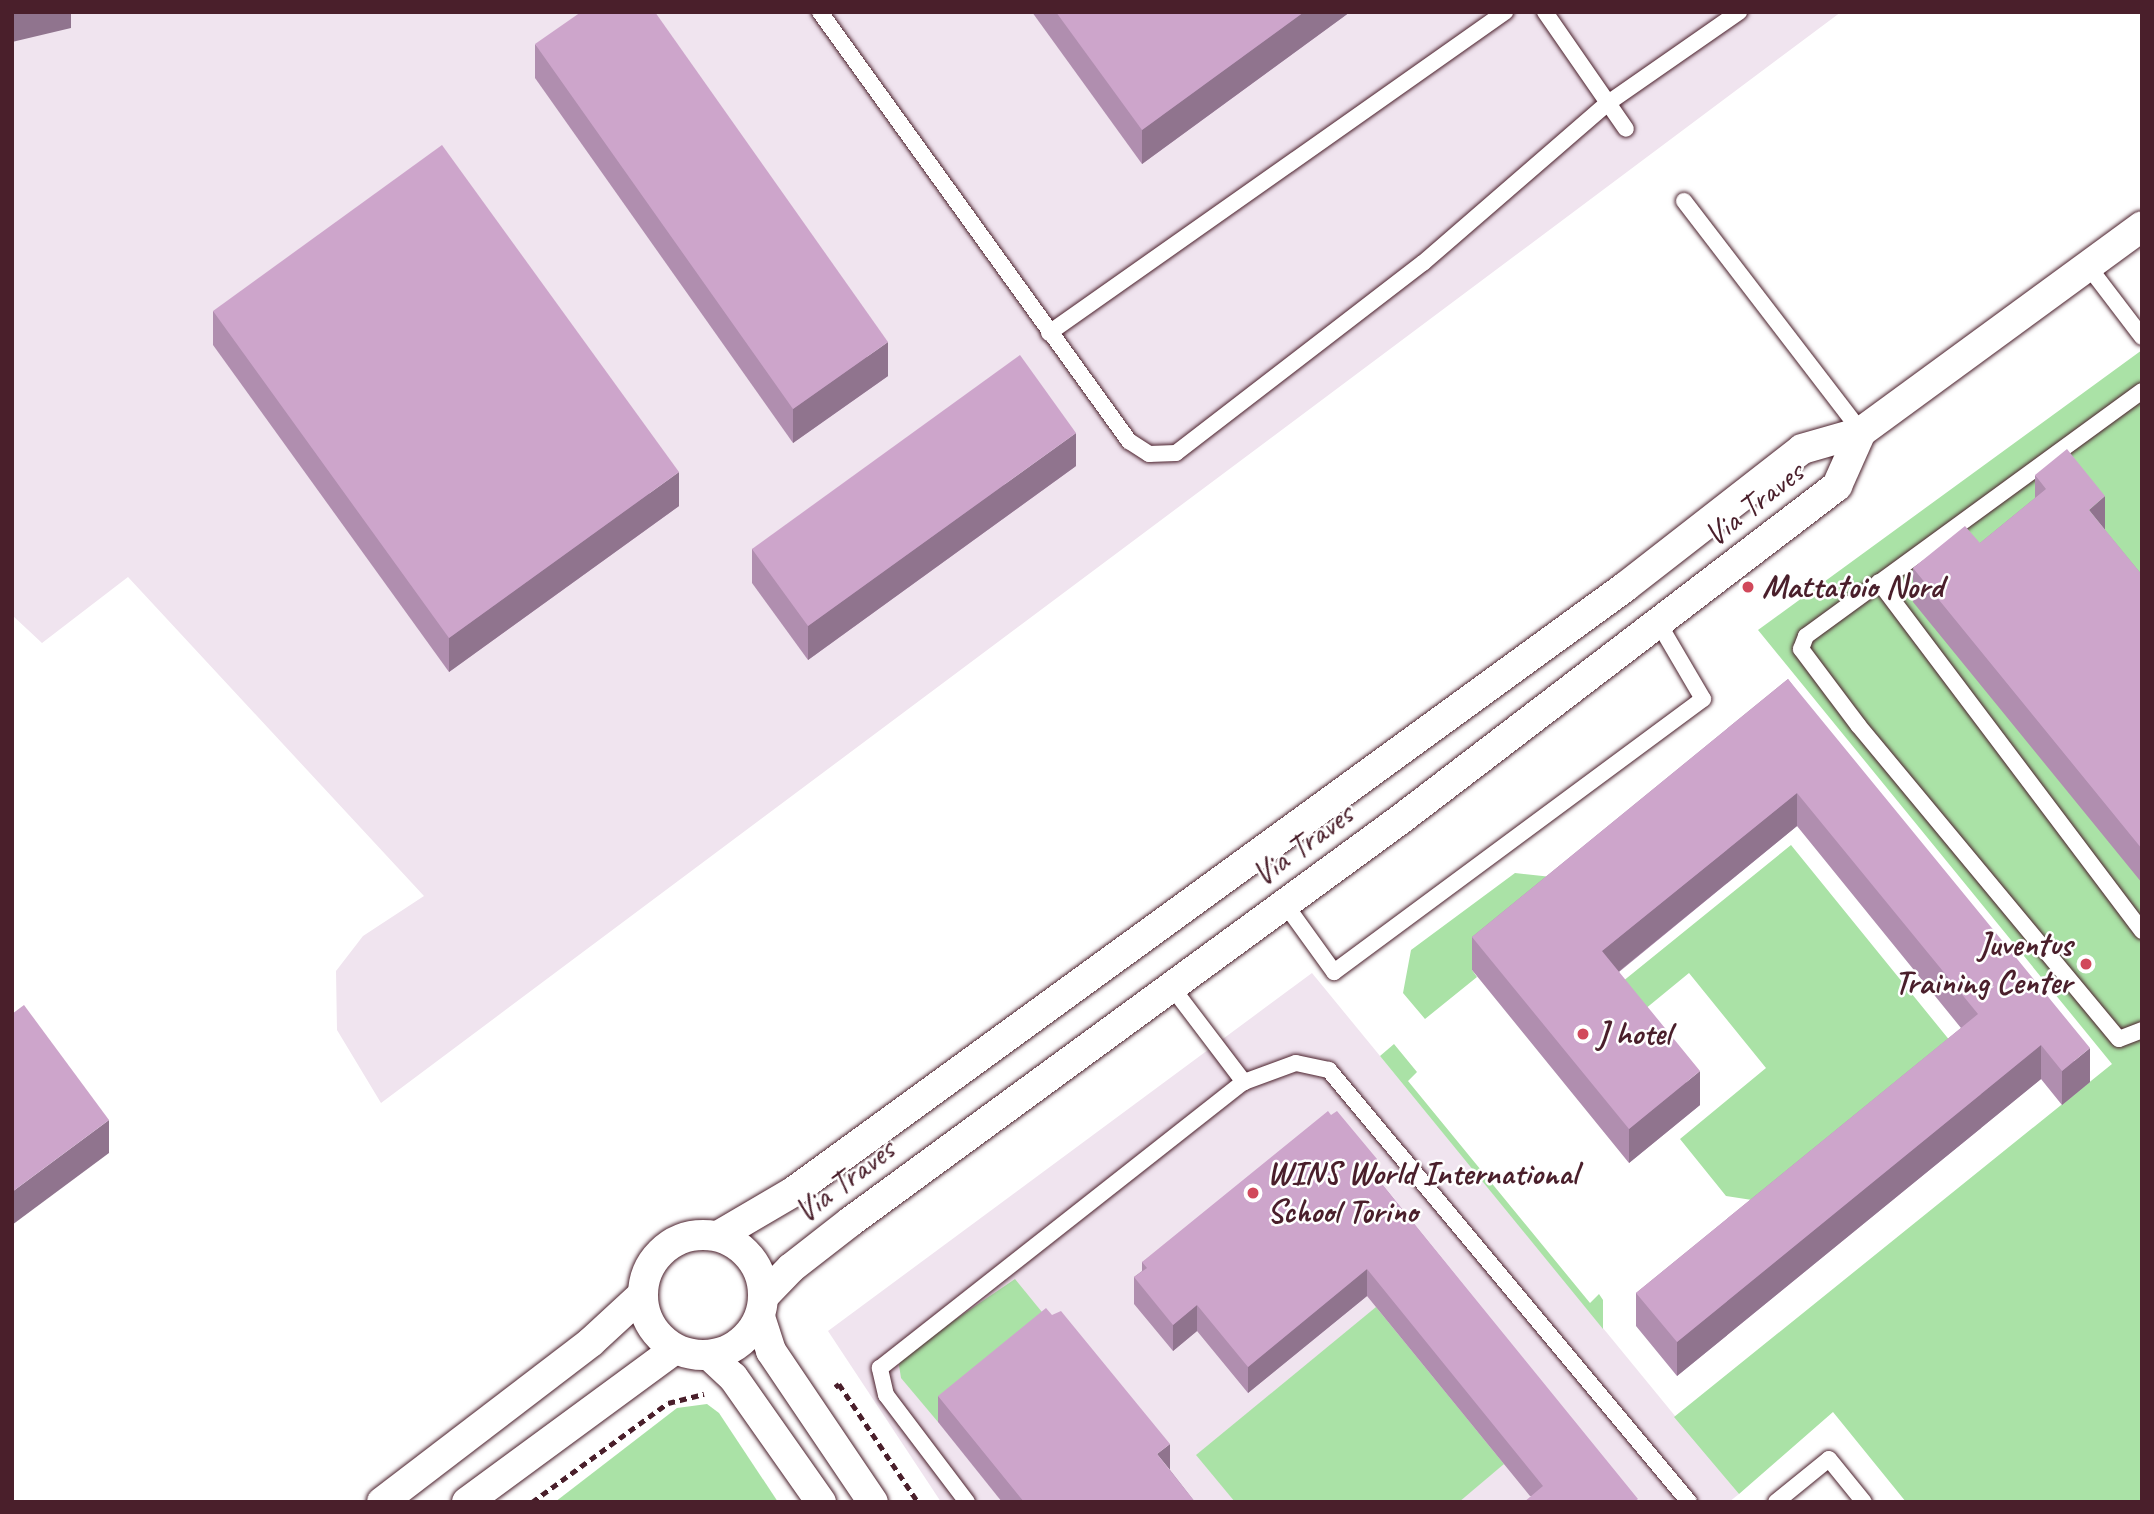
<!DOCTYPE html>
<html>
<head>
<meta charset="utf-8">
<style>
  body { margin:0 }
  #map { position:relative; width:2154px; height:1514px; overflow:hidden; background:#fff; font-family:Caveat,sans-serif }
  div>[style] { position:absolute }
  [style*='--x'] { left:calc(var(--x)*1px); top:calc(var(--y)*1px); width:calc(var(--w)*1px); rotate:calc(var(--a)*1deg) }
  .built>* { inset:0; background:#f0e4ef }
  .green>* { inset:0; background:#aae2a6 }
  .path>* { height:4.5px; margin-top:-2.25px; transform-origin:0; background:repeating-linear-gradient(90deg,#4a1f2b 0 7px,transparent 0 12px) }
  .roads { filter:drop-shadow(0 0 2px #4a1f2b) drop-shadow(0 0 2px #4a1f2b) }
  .service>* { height:16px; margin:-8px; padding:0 8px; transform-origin:8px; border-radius:8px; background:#fff }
  .minor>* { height:30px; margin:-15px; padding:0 15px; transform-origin:15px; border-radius:15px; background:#fff }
  .minor>.ring { margin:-15px; padding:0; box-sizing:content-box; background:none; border:30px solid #fff; border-radius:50% }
  .wall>* { inset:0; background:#b08eaf }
  .shaded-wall>* { inset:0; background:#90748e }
  .building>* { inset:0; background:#cda5cb }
  .dots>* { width:19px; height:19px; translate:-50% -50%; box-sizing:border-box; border:4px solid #fff; border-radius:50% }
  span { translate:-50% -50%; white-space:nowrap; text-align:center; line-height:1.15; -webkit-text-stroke:5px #fff; paint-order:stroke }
  .street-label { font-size:33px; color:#4a1f2b }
  .poi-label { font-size:33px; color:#4a1f2b; font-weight:700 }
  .left { translate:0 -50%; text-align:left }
  .right { translate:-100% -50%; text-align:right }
  .frame { position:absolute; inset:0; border:14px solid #4a1f2b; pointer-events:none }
</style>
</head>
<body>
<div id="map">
  <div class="built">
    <div style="clip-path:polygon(12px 12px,1841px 12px,381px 1103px,337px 1030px,336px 971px,363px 936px,424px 896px,128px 577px,42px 643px,12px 615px)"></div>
    <div style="clip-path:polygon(1312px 973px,1739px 1494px,1729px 1502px,941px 1502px,828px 1331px)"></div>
  </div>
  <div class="green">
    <div style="clip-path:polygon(2142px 350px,2142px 1502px,1906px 1502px,1833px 1412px,1739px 1494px,1674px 1417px,2112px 1064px,1758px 630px)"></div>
    <div style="clip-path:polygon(1791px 845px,1955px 1047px,1765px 1202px,1726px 1196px,1680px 1139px,1766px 1068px,1689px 973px,1639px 1014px,1617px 986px)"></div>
    <div style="clip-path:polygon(1515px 873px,1570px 879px,1472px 970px,1477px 977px,1425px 1019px,1403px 993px,1411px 950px)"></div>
    <div style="clip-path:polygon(1394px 1044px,1417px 1072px,1408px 1081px,1590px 1303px,1599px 1294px,1603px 1300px,1603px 1329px,1380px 1056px)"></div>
    <div style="clip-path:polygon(1015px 1279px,1055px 1328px,938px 1422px,901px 1378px,899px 1365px,906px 1353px)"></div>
    <div style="clip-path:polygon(1376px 1307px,1504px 1464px,1459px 1502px,1235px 1502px,1196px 1455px)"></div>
    <div style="clip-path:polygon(707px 1404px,719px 1413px,778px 1502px,555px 1502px,677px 1408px)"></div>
  </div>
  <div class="path">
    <div style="--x:835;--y:1387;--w:5;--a:-37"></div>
    <div style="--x:839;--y:1384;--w:142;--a:56.2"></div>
    <div style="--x:532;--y:1502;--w:168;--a:-36.1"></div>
    <div style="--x:668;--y:1403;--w:37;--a:-14"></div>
  </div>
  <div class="roads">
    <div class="service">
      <div style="--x:820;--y:12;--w:529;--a:54.24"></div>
      <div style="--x:1129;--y:441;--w:24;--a:33"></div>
      <div style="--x:1149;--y:454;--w:27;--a:-2"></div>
      <div style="--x:1176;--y:453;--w:312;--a:-37.6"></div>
      <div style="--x:1423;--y:263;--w:245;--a:-40.9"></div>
      <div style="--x:1608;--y:103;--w:160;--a:-34.8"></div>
      <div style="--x:1545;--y:12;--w:142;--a:55.3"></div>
      <div style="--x:1684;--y:201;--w:291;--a:52.5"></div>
      <div style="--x:2088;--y:266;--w:89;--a:52.7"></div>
      <div style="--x:1049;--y:333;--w:558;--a:-35.14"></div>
      <div style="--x:2142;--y:391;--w:416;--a:143.9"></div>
      <div style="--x:1806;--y:636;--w:14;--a:111"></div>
      <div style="--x:1801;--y:649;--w:95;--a:53.1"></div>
      <div style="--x:1858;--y:725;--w:408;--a:50.3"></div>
      <div style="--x:2119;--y:1039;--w:25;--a:-21"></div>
      <div style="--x:1879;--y:582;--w:437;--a:53"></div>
      <div style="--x:1285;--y:904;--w:84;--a:54.2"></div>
      <div style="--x:1334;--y:972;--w:459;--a:-36.5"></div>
      <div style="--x:1703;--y:699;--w:87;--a:-120.4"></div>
      <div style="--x:1171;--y:986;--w:121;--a:52.8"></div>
      <div style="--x:1244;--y:1082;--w:55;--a:-20.1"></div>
      <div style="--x:1296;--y:1063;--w:34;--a:12"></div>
      <div style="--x:1329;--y:1070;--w:562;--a:50.19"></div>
      <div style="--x:967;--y:1502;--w:134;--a:-127.1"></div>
      <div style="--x:886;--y:1395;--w:28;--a:-103"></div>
      <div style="--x:880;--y:1368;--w:463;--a:-38.2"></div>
      <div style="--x:1776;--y:1502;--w:68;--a:-39.1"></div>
      <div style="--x:1829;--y:1459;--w:55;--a:50.9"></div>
    </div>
    <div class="minor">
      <div class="ring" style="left:643px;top:1235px;width:90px;height:90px"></div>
      <div style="--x:718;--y:1236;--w:87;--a:-30.4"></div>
      <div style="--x:793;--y:1192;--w:1029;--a:-36.02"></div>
      <div style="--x:1625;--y:587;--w:224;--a:-37.9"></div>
      <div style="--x:1802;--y:449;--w:61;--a:-16.1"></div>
      <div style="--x:1861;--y:432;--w:348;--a:-36.2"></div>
      <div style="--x:763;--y:1297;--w:40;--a:-46"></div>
      <div style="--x:791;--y:1268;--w:75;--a:-37.9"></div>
      <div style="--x:850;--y:1222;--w:683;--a:-36.18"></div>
      <div style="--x:1401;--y:819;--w:549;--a:-37.37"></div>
      <div style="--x:1837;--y:486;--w:59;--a:-66"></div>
      <div style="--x:760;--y:1317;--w:36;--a:72"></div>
      <div style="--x:771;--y:1351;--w:182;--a:56"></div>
      <div style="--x:709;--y:1355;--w:33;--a:43"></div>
      <div style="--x:733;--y:1377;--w:153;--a:54.9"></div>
      <div style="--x:382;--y:1502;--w:263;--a:-37.4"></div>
      <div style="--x:591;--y:1342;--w:69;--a:-42.7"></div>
      <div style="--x:467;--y:1502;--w:258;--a:-36.3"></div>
    </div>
  </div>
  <div class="wall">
    <div style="clip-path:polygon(1032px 12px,1350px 12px,1142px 164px)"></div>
    <div style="clip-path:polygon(535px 44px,888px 376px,793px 443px,535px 78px)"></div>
    <div style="clip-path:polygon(213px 311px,679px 506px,449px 672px,213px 345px)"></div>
    <div style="clip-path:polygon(1076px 466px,808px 660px,752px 583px,752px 549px)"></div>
    <div style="clip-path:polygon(2035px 475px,2105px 530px,2142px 575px,2142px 883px,1913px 602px,1913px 568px,1980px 543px,2035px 498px)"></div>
    <div style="clip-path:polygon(1788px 679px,2090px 1082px,2062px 1105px,2041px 1079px,1677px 1376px,1636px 1326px,1636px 1293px,1961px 1028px,1797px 826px,1619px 972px,1700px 1105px,1629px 1163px,1472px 970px,1472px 937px)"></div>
    <div style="clip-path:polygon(1377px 1178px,1638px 1502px,1530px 1496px,1367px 1296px,1248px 1393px,1197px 1331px,1173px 1351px,1134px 1304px,1134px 1277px,1142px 1271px,1142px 1262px)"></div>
    <div style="clip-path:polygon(938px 1396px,1170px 1470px,1195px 1502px,1002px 1502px,938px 1422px)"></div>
  </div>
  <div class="shaded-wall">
    <div style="clip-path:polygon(12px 12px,71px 12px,71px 28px,12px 42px)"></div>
    <div style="clip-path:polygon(1304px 12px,1350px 12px,1142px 164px,1142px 130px)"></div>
    <div style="clip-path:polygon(888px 342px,888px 376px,793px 443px,793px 409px)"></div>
    <div style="clip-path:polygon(1076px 433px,1076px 466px,808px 660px,808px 626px)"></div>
    <div style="clip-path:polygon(679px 472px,679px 506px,449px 672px,449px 638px)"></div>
    <div style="clip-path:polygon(2105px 496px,2105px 530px,2089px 510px)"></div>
    <div style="clip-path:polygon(1797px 793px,1797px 826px,1602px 985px,1602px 951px)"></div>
    <div style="clip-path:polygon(2041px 1045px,2041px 1079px,1677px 1376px,1677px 1342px)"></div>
    <div style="clip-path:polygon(2090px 1048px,2090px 1082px,2062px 1105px,2062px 1071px)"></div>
    <div style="clip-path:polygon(1700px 1071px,1700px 1105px,1629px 1163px,1629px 1129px)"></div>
    <div style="clip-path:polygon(109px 1120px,109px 1153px,12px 1225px,12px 1192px)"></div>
    <div style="clip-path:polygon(1377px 1159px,1377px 1186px,1368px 1167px)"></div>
    <div style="clip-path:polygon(1367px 1269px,1367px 1296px,1248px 1393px,1248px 1367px)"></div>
    <div style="clip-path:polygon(1197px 1305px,1197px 1331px,1173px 1351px,1173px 1325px)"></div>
    <div style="clip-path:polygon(1170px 1444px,1170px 1470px,1157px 1454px)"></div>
  </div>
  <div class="building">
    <div style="clip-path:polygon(581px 12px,655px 12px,888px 342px,793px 409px,535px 44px)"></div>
    <div style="clip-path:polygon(1056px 12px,1304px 12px,1142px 130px)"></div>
    <div style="clip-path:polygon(442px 145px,679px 472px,449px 638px,213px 311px)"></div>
    <div style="clip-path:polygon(1020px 355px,1076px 433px,808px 626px,752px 549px)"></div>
    <div style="clip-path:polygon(2067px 449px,2105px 496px,2089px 510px,2142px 575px,2142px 849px,1913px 568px,1965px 526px,1980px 543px,2046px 489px,2035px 475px)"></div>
    <div style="clip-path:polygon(1788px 679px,2090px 1048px,2062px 1071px,2041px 1045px,1677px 1342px,1636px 1293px,1978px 1014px,1797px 793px,1602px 951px,1700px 1071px,1629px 1129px,1472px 937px)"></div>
    <div style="clip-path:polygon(24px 1005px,109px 1120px,12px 1192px,12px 1014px)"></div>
    <div style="clip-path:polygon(1328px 1111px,1331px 1115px,1337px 1111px,1377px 1159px,1368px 1167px,1638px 1499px,1634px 1502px,1524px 1502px,1543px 1486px,1367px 1269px,1248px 1367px,1197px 1305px,1173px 1325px,1134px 1277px,1147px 1268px,1142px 1262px)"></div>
    <div style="clip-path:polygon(1046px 1308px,1052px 1315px,1061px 1311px,1170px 1444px,1157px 1454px,1195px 1502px,1024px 1502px,938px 1396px)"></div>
  </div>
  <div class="dots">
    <div style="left:1748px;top:587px;background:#d1495b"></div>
    <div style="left:2086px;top:964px;background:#d1495b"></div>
    <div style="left:1583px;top:1034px;background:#d1495b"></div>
    <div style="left:1253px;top:1193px;background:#d1495b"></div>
  </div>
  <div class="street-label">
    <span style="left:1754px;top:504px;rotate:-38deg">Via Traves</span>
    <span style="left:1303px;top:845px;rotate:-36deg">Via Traves</span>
    <span style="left:845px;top:1181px;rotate:-37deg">Via Traves</span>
  </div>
  <div class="poi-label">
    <span class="left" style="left:1762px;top:587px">Mattatoio Nord</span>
    <span class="right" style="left:2072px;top:964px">Juventus<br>Training Center</span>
    <span class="left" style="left:1597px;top:1034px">J hotel</span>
    <span class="left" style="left:1267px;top:1193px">WINS World International<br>School Torino</span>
  </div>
  <div class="frame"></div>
</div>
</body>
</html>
